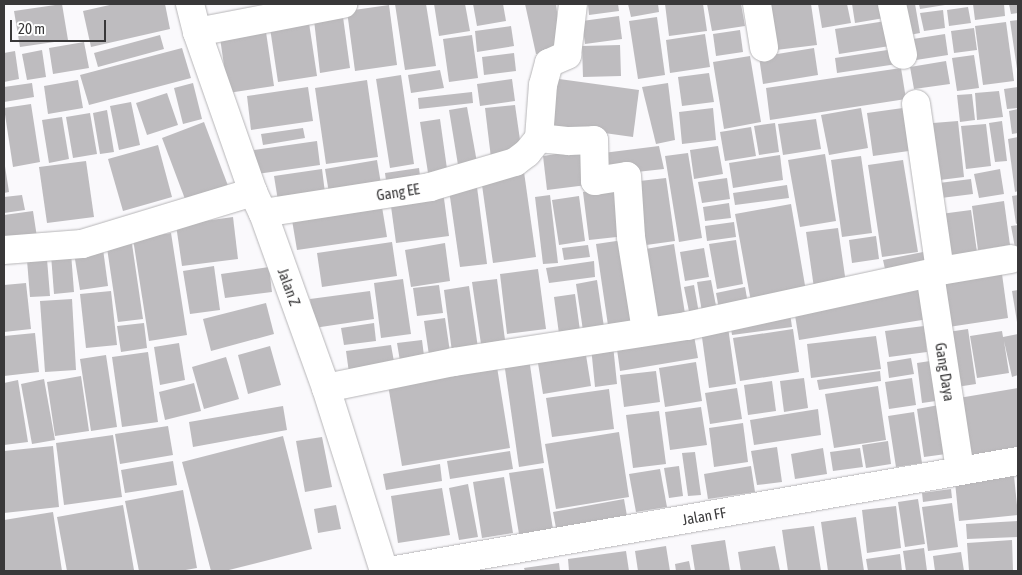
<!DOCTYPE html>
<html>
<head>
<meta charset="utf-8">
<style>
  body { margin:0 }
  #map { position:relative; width:1022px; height:575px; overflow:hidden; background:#faf9fc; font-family:"Asap Condensed",sans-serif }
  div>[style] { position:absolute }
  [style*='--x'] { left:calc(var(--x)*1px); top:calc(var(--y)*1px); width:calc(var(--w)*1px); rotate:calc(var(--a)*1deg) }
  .building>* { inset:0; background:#bebcbf }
  .roads { filter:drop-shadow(0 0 1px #b6b5b7) drop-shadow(0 0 1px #b6b5b7) }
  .street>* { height:28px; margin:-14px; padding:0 14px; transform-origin:14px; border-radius:14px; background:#fff }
  .secondary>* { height:28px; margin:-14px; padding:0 14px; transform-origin:14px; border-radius:14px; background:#fff }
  span { translate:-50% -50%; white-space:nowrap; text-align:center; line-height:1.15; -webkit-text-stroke:4.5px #fff; paint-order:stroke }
  .street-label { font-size:15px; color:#393839 }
  .frame { position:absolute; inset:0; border:5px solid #393839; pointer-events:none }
  .scale { position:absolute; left:10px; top:20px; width:96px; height:22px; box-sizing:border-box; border:2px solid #393839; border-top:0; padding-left:6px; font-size:15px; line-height:18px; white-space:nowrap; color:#393839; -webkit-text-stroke:4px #fff; paint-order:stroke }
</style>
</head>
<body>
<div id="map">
  <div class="building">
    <div style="clip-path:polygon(62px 4px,68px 40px,20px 47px,14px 11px)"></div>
    <div style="clip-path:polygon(114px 4px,165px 4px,170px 29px,91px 47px,83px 11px)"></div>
    <div style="clip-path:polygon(395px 4px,426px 4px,436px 66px,405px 70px)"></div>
    <div style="clip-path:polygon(434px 4px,465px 4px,470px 31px,439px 36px)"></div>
    <div style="clip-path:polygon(473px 4px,503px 4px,506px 21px,477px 26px)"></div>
    <div style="clip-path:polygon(525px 4px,556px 4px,562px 51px,536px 54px)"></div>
    <div style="clip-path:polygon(588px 4px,618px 4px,619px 11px,589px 15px)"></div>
    <div style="clip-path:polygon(628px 4px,658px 4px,659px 12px,631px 17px)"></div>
    <div style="clip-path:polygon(665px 4px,703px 4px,707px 31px,669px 36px)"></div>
    <div style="clip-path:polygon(707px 4px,741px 4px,745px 26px,712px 31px)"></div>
    <div style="clip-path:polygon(769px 4px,811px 4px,817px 45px,776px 50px)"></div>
    <div style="clip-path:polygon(818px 4px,847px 4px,851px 23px,822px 28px)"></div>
    <div style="clip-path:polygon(852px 4px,888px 4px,890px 17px,855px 23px)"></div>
    <div style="clip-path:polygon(898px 4px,915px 4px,920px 33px,904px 36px)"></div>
    <div style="clip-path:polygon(919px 4px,945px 4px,945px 5px,920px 9px)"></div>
    <div style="clip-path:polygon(973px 4px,1004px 4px,1005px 16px,975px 20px)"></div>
    <div style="clip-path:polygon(1009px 4px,1018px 4px,1018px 13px,1011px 14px)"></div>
    <div style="clip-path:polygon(389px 5px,397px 65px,355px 71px,347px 11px)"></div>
    <div style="clip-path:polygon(968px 7px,971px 23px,949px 26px,947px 10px)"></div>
    <div style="clip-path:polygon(943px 10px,945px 28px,924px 31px,920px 13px)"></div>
    <div style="clip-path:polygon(619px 16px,622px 39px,585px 44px,582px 21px)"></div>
    <div style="clip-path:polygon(343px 17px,350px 68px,320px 73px,314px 20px)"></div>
    <div style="clip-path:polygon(657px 17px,665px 75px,638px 79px,629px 21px)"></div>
    <div style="clip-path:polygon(892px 20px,896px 45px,839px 54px,835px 29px)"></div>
    <div style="clip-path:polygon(1018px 20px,1018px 69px,1017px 69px,1010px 21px)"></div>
    <div style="clip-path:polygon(1006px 22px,1014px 81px,983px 85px,975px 26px)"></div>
    <div style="clip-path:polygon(309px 23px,317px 76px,278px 82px,270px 28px)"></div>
    <div style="clip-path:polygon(511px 26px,514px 46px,477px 52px,475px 31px)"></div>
    <div style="clip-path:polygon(974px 28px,977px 50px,954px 53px,951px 31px)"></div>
    <div style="clip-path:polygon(740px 30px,743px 52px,716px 56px,713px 34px)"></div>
    <div style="clip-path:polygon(266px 32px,274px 86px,228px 93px,220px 38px)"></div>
    <div style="clip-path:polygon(705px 34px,710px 67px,670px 73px,666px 40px)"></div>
    <div style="clip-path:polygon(945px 34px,948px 55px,916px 60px,913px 39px)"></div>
    <div style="clip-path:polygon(160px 35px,164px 49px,98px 67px,94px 53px)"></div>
    <div style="clip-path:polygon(472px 35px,478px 78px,449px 82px,443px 39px)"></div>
    <div style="clip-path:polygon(84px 42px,89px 68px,53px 74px,49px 48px)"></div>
    <div style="clip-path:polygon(620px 45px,621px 76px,583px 77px,582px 46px)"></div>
    <div style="clip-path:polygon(182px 48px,191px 78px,89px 105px,80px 75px)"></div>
    <div style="clip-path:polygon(814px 48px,818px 75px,763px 84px,759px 57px)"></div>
    <div style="clip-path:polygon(894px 49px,897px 64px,837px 73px,835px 58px)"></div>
    <div style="clip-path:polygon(42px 50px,46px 77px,27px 80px,22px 54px)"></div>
    <div style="clip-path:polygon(15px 51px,19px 79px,4px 82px,4px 53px)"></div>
    <div style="clip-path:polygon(514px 53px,516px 71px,484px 75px,482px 57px)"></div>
    <div style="clip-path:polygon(974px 55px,979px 88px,957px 91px,952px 58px)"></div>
    <div style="clip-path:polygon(750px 56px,761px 122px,724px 129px,713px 62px)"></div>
    <div style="clip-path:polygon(946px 61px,950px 84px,914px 89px,910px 67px)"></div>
    <div style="clip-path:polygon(901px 68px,906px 99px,770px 120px,766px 88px)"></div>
    <div style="clip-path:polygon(440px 70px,444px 88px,411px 93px,408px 75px)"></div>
    <div style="clip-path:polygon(709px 73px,714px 102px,682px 106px,678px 77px)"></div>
    <div style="clip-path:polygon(401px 75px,414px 164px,390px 168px,376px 79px)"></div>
    <div style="clip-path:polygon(552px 78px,639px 90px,633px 137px,547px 125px)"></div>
    <div style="clip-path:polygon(512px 79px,515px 101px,480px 106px,477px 84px)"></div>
    <div style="clip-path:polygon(78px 80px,83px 108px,48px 114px,44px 86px)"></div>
    <div style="clip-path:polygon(367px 80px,378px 157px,326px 164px,315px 88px)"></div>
    <div style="clip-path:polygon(32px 83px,34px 97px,4px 102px,4px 87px)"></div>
    <div style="clip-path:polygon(193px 83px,202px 119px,183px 124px,174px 88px)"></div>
    <div style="clip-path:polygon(668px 83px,675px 140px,656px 144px,642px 87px)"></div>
    <div style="clip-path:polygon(308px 87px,313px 121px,251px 130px,247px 96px)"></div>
    <div style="clip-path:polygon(1018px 87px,1018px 108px,1007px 109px,1004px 89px)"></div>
    <div style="clip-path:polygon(999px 91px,1003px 117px,977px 120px,975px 93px)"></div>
    <div style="clip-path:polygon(472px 92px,473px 103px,419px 109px,418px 98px)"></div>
    <div style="clip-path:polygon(167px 93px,178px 125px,147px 135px,136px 103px)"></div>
    <div style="clip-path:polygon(972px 94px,975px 120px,960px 122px,957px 95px)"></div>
    <div style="clip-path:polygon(131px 102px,140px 145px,119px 150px,110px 106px)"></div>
    <div style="clip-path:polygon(31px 104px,40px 162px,13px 167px,4px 108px)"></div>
    <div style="clip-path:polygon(515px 105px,522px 154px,491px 158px,485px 108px)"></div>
    <div style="clip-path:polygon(467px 107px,478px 168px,459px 171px,449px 110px)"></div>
    <div style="clip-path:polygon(910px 107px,916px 150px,873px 156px,867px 113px)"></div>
    <div style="clip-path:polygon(713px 108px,716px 140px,682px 144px,679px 112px)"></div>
    <div style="clip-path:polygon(861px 108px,868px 148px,829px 155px,821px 115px)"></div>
    <div style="clip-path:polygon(1018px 109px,1018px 133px,1012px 134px,1009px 111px)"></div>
    <div style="clip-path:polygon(107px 110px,114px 152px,100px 154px,93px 113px)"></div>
    <div style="clip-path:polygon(90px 113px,97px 154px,73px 158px,66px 117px)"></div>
    <div style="clip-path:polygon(62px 117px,69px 159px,49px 163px,42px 120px)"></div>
    <div style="clip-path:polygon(440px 119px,448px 176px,429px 179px,420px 122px)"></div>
    <div style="clip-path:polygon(816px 119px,821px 149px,783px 155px,778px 124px)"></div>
    <div style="clip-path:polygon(958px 121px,964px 177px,940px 180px,933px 123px)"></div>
    <div style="clip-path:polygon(1002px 121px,1007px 161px,995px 162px,989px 123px)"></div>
    <div style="clip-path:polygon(204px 122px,230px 191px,188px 207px,162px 138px)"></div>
    <div style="clip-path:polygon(775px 123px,779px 152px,759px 155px,754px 126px)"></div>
    <div style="clip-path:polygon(986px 124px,991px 166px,966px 169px,961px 126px)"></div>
    <div style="clip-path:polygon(751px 127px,756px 156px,725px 161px,720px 132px)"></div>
    <div style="clip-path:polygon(303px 128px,305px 138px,263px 145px,261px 134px)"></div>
    <div style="clip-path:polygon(1018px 137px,1018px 191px,1015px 192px,1008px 139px)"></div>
    <div style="clip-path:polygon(317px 141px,320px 165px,257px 174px,254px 150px)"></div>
    <div style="clip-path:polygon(158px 145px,172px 197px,123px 211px,108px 159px)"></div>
    <div style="clip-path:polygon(659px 146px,664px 169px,609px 175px,603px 153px)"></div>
    <div style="clip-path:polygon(718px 146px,723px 174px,694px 179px,690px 150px)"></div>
    <div style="clip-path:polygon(582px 150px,587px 185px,547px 190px,543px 156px)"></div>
    <div style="clip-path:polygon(688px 153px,702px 238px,679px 242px,665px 156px)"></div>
    <div style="clip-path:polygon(825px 154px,836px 221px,800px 227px,788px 160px)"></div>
    <div style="clip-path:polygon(780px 155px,783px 180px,733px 188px,729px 163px)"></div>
    <div style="clip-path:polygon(861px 156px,872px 233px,842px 237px,831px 160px)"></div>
    <div style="clip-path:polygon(4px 160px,9px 192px,4px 193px)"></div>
    <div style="clip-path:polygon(377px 160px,382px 190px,330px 199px,325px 169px)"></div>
    <div style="clip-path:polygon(903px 160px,918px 252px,882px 257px,868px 165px)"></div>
    <div style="clip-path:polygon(86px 161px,94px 217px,47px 223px,39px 167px)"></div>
    <div style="clip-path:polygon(419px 168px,421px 184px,387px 188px,385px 173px)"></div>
    <div style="clip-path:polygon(322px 169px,326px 201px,279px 207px,274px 176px)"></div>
    <div style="clip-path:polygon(1000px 169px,1004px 194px,979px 198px,974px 174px)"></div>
    <div style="clip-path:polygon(524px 172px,536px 257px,493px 263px,481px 178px)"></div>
    <div style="clip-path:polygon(666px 178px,675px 241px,639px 246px,631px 182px)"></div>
    <div style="clip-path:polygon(727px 178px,730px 199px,702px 203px,698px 182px)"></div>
    <div style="clip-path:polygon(971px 179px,973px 194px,933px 199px,931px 184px)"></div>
    <div style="clip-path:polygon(787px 185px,789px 198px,735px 205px,733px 193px)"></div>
    <div style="clip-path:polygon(477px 187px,487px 264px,460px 267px,449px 190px)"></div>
    <div style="clip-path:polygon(621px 188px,626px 236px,589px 240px,583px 192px)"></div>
    <div style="clip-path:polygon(443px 191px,449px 236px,396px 243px,390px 199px)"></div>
    <div style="clip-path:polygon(22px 195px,25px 210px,4px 213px,4px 197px)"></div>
    <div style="clip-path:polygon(550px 195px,558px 263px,543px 264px,535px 197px)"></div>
    <div style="clip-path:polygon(1018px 195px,1018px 223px,1016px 224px,1012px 196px)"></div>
    <div style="clip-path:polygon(579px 196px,585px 241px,559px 245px,552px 200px)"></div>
    <div style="clip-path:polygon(381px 201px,387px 237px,297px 250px,291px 214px)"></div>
    <div style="clip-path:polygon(1004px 201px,1010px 245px,978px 250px,972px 206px)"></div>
    <div style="clip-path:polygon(729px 203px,731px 218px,705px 221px,703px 207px)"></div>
    <div style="clip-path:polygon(791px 204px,807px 297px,752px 307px,735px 214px)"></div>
    <div style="clip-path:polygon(971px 210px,978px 259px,941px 265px,933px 215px)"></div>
    <div style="clip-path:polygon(33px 211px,38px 244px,4px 249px,4px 215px)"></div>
    <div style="clip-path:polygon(233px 217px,238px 259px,182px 266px,176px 225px)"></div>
    <div style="clip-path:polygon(734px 222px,736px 237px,707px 241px,705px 226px)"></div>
    <div style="clip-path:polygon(1018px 225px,1018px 253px,1016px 253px,1011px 226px)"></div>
    <div style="clip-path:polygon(838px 228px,847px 290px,815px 295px,806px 232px)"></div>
    <div style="clip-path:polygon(171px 233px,187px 335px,149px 341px,133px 239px)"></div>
    <div style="clip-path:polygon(876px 236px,879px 259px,852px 263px,849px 240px)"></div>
    <div style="clip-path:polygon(630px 239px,643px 327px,609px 332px,596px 244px)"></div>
    <div style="clip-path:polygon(736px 240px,743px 284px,717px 289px,709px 244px)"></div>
    <div style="clip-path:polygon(392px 242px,397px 276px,322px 287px,317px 253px)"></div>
    <div style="clip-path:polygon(445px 243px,450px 281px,411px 287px,405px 250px)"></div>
    <div style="clip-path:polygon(132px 244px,143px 319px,118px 322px,107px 248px)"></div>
    <div style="clip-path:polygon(674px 244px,686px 320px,653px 326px,640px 250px)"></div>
    <div style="clip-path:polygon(588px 245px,590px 257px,564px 260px,562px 248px)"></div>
    <div style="clip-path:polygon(704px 248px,709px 277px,685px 281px,680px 252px)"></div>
    <div style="clip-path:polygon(103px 249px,108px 286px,80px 290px,74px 253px)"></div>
    <div style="clip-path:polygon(928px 251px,931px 270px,887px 278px,883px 260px)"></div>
    <div style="clip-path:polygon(71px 253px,74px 292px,54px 294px,51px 255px)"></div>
    <div style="clip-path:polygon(47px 259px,50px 296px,30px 297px,27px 260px)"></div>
    <div style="clip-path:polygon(594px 261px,595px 277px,549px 283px,546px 268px)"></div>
    <div style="clip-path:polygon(214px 266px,220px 310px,190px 314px,183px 271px)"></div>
    <div style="clip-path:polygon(269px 267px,272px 292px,225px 298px,221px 274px)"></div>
    <div style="clip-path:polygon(538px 269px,546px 329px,507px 334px,500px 274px)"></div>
    <div style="clip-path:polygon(1002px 274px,1008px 318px,942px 328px,935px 284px)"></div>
    <div style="clip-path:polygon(403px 279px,411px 334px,381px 338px,374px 283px)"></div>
    <div style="clip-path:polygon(497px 279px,505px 340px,481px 344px,472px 282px)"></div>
    <div style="clip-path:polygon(597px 280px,605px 334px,584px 337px,576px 284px)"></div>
    <div style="clip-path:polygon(711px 280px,718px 316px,703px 318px,697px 282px)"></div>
    <div style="clip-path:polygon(26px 283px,31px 329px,4px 332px,4px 285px)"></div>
    <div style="clip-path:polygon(439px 285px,443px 313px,417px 316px,413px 288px)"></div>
    <div style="clip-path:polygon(694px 285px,700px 319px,691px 321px,684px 287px)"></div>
    <div style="clip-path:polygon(469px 286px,478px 348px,452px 352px,444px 290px)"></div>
    <div style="clip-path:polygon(745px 287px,749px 309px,720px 314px,716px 293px)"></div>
    <div style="clip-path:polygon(923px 288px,928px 319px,799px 340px,794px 309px)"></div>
    <div style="clip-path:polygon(1018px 290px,1018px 322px,1017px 322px,1012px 291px)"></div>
    <div style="clip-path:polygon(111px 291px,117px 345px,86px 348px,80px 294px)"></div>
    <div style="clip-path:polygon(370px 291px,374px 319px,314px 328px,310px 299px)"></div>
    <div style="clip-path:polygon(575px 294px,581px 338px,560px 341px,554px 297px)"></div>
    <div style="clip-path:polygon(72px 299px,76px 370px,45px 372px,40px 301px)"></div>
    <div style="clip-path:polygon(266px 303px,274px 334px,211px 351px,203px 319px)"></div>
    <div style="clip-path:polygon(790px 313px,792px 327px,732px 335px,730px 321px)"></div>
    <div style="clip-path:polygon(445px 318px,451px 359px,430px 362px,424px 321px)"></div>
    <div style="clip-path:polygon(144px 323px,147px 348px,121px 352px,117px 326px)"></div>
    <div style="clip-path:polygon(374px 323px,376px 341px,344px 345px,341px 328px)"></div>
    <div style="clip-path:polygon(924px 326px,927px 352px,889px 357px,885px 331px)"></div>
    <div style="clip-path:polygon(728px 327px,736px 384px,709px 388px,701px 330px)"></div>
    <div style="clip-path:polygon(793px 329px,799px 372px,740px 381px,733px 338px)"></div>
    <div style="clip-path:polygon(968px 329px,976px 384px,950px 388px,941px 333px)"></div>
    <div style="clip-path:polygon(693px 330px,698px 358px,620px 371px,616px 342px)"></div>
    <div style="clip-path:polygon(1002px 331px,1003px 337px,1018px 334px,1018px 375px,1012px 377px,1004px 341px,1009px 373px,977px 378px,970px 336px)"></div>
    <div style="clip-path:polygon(35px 333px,39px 372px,4px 376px,4px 336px)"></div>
    <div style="clip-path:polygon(876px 336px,881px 369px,811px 378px,807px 344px)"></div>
    <div style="clip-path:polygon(422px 340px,425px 364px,401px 367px,397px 343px)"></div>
    <div style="clip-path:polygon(179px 343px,185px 380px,160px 385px,154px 347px)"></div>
    <div style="clip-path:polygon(391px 345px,396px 373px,350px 380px,346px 351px)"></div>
    <div style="clip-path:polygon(613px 345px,617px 384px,595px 387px,591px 347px)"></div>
    <div style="clip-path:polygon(270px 346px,281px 385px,248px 394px,238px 355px)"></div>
    <div style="clip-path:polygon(585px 349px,591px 386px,543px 394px,537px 357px)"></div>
    <div style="clip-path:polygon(148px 352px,158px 422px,122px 427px,112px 357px)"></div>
    <div style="clip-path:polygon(106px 355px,117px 427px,91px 431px,80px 359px)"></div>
    <div style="clip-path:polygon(226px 357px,239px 399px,204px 409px,192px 367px)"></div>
    <div style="clip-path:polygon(529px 358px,544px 463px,519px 467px,504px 362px)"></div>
    <div style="clip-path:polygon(911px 358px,914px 374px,889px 378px,887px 362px)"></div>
    <div style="clip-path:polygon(930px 361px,936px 401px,922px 403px,917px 363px)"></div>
    <div style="clip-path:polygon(696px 362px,702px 401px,665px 407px,659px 368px)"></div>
    <div style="clip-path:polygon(497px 367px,510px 448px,402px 466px,388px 385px)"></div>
    <div style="clip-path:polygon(656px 371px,660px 402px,624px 407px,620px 375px)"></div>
    <div style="clip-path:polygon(880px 371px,881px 381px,819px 390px,817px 380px)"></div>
    <div style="clip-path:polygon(81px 376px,89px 431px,55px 436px,47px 382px)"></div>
    <div style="clip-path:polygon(804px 378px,808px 408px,784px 412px,780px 381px)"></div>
    <div style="clip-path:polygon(912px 378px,916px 405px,889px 409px,885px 382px)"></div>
    <div style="clip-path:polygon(44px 379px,55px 440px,32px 444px,21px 384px)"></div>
    <div style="clip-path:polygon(18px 380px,28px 442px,4px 445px,4px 383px)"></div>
    <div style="clip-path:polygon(772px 381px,776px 411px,748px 415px,744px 385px)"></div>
    <div style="clip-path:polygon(194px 383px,201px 411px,165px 420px,159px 392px)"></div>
    <div style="clip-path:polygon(878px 386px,886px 440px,834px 448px,825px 394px)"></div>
    <div style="clip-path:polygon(737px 388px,742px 419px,710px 424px,705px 393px)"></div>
    <div style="clip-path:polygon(1018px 388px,1018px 449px,963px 458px,953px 399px)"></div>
    <div style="clip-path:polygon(609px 389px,614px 429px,552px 437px,546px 398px)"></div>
    <div style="clip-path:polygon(939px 405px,946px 454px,924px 457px,917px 409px)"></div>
    <div style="clip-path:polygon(283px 406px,287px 430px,193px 447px,189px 422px)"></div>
    <div style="clip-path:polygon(701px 407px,707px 445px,670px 450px,665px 412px)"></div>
    <div style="clip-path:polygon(818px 409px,821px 435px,754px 445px,750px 420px)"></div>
    <div style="clip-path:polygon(659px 411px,666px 464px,633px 468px,626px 415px)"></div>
    <div style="clip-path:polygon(914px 412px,922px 463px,896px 467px,888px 416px)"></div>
    <div style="clip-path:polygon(743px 423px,748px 462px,714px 467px,709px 428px)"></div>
    <div style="clip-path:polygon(168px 426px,173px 455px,120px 464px,115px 434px)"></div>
    <div style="clip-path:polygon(619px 432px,629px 497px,556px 509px,545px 444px)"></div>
    <div style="clip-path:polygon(113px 435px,122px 497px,64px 505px,56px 443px)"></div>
    <div style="clip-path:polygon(283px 436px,312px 549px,225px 571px,211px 571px,182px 462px)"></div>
    <div style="clip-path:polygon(322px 437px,332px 487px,305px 492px,296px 441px)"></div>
    <div style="clip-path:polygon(888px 441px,891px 464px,866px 468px,862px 445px)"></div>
    <div style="clip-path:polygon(53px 446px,59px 507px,4px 513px,4px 451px)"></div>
    <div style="clip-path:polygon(777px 447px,782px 482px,757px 485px,751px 451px)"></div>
    <div style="clip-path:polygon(823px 448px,827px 474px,795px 479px,791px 454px)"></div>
    <div style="clip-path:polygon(860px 448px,863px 467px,833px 471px,830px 452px)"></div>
    <div style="clip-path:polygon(510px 451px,513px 469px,450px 479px,447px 461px)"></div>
    <div style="clip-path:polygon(695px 452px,701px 495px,688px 496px,682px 453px)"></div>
    <div style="clip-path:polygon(173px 461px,177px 485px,125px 493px,121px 470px)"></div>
    <div style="clip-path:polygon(440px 464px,442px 481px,386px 490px,383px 474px)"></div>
    <div style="clip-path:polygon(679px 466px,683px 496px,669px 498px,664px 468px)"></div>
    <div style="clip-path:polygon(751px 466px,755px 492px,708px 499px,704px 474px)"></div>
    <div style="clip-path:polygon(543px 468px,553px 529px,519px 534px,509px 473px)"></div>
    <div style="clip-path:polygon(660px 469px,667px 507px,636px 512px,629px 474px)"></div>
    <div style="clip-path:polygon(1014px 476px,1018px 515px,959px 521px,955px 482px)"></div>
    <div style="clip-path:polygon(504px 477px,513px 533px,482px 538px,473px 482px)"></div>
    <div style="clip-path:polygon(468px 484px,478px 537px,459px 540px,449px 488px)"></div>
    <div style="clip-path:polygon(442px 488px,450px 535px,398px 543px,391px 496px)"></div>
    <div style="clip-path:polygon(951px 489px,952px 498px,923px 502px,922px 493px)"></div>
    <div style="clip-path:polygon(183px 490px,197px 568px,180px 571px,139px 571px,125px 501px)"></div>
    <div style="clip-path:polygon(624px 499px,627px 516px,556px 528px,553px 512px)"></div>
    <div style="clip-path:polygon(918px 499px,925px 544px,905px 547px,898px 502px)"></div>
    <div style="clip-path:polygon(952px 503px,958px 547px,928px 551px,922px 507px)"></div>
    <div style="clip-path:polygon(123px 505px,134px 570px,67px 571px,57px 517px)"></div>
    <div style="clip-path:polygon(336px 505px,341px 529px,318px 533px,314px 509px)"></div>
    <div style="clip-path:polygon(896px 506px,901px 548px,867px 553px,862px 510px)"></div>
    <div style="clip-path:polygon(53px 512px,62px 571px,4px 571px,4px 520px)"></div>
    <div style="clip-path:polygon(856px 517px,864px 571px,828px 571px,821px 522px)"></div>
    <div style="clip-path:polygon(1018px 521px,1018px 537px,967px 539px,966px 524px)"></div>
    <div style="clip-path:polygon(814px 526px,821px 571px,788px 571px,782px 530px)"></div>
    <div style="clip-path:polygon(725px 540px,730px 571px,695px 571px,691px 545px)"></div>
    <div style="clip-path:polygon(1012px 540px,1013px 571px,969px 571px,967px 543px)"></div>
    <div style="clip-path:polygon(666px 546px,670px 571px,638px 571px,635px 551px)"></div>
    <div style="clip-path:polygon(775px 546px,780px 571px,741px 571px,738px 552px)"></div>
    <div style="clip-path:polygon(924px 548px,927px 571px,906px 571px,903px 551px)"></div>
    <div style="clip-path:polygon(626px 551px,629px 571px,569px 571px,568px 559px)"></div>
    <div style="clip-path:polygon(961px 552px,964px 571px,935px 571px,933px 556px)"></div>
    <div style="clip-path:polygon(900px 554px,902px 571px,868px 571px,866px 559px)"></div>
    <div style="clip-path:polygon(689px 561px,691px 571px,676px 571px,675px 564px)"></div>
    <div style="clip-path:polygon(559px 563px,560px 571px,525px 571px,524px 568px)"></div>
  </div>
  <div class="roads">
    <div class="street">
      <div style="--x:190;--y:4;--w:29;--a:76"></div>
      <div style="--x:197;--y:32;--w:170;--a:70.7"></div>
      <div style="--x:253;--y:192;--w:23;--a:65"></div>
      <div style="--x:263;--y:213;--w:186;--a:70.2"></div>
      <div style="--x:326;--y:388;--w:192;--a:72.4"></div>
      <div style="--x:757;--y:4;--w:44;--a:80.8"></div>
      <div style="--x:892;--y:4;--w:52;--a:77.8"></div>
      <div style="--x:197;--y:32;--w:149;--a:-10.9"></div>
      <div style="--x:916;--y:104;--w:169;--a:81.8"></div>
      <div style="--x:539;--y:138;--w:30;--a:6"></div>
      <div style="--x:569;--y:141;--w:25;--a:-2"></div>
      <div style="--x:594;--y:140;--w:41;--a:88.6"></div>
      <div style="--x:595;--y:181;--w:32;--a:-9"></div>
      <div style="--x:627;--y:176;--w:61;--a:86.2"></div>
      <div style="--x:631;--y:237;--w:95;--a:80.9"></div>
      <div style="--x:263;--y:213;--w:169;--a:-8.8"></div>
      <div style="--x:430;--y:187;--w:89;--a:-16.4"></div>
      <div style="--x:515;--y:162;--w:15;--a:-37"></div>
      <div style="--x:527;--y:153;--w:19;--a:-51"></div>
      <div style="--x:539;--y:138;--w:53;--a:-85.7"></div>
      <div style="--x:543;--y:85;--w:23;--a:-75"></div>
      <div style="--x:549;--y:63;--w:20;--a:-24"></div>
      <div style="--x:567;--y:55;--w:51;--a:-83.3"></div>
      <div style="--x:4;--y:250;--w:78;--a:-4.4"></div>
      <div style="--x:82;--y:244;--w:179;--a:-16.9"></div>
      <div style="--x:930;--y:274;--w:199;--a:81.3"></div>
      <div style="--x:326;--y:388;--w:131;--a:-11.5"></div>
      <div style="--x:454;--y:362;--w:236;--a:-8.8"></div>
      <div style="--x:687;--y:326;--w:259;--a:-12.3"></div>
      <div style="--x:940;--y:271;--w:72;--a:-9.6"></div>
    </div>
    <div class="secondary">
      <div style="--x:390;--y:571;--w:638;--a:-9.94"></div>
    </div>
  </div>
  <div class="street-label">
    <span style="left:398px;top:192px;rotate:-9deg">Gang EE</span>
    <span style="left:289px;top:287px;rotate:70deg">Jalan Z</span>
    <span style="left:945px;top:372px;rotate:81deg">Gang Daya</span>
    <span style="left:704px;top:516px;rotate:-10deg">Jalan FF</span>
  </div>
  <div class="frame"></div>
  <div class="scale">20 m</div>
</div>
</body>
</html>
